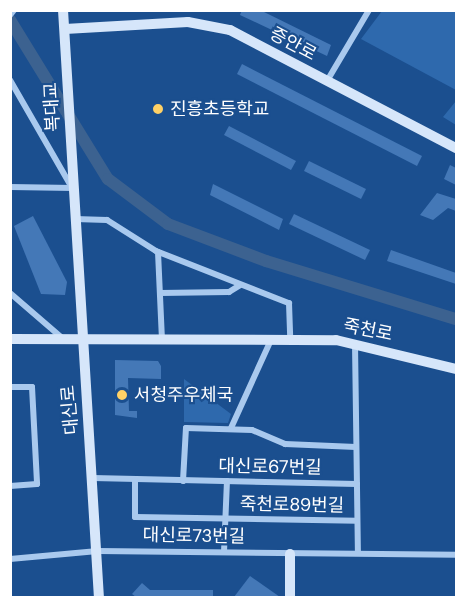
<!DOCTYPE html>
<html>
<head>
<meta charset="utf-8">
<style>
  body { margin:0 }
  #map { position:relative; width:467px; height:608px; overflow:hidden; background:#1b4f8f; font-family:"DM Sans","Noto Sans KR",sans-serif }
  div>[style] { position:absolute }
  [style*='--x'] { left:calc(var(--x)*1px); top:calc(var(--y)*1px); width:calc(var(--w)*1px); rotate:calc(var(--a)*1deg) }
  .green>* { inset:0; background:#2e69ad }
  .river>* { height:12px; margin:-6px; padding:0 6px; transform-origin:6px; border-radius:6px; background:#3c6290 }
  .building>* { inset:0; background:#4478b7 }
  .street>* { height:6px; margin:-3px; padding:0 3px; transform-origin:3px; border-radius:3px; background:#a9c9ee }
  .secondary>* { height:10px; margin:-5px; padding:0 5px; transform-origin:5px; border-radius:5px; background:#d6e6fa }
  .dots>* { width:16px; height:16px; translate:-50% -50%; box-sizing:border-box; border:3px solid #1b4f8f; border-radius:50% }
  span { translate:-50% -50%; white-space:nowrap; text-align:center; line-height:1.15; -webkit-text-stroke:4.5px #1b4f8f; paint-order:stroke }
  .street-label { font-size:18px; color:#fff }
  .poi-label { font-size:18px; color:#fff }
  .left { translate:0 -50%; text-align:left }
  .frame { position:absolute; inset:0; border:12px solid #fff; pointer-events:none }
</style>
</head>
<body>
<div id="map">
  <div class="green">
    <div style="clip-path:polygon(382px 11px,456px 11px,456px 90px,361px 39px)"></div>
    <div style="clip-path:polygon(456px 101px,456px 125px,443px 117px)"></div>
    <div style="clip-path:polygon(184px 379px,231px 414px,228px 423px,184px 422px)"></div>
  </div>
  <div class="river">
    <div style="--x:10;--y:20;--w:187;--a:58.4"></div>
    <div style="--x:108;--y:179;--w:75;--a:36.9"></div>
    <div style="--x:168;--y:224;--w:105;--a:20.7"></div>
    <div style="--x:266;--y:261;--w:199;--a:17"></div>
  </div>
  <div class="building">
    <div style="clip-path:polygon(242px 10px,260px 10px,331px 45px,327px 56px,240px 15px)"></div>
    <div style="clip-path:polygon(242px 64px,422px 156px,417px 166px,237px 74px)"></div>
    <div style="clip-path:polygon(229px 126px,296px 161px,291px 170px,224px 135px)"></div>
    <div style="clip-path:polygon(309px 161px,366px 189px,361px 199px,304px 171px)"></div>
    <div style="clip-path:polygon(450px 165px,456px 168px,456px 185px,444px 179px)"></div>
    <div style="clip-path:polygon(213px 184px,283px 219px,279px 230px,210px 195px)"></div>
    <div style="clip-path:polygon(437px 193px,456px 199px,456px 211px,448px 208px,433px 220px,420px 215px)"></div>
    <div style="clip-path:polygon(294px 214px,370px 250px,365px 260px,289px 224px)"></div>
    <div style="clip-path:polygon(33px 216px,67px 282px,65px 295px,41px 294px,14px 226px)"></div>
    <div style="clip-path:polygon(391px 250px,456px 273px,456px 284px,387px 261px)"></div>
    <div style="clip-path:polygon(115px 360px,158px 361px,161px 366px,161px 379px,128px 378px,129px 411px,137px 411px,137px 418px,115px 415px)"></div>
    <div style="clip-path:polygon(250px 576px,280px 597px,234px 597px)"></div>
    <div style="clip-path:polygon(142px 583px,150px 590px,213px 590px,213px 597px,136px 597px,132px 594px)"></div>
  </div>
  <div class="street">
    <div style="--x:10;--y:15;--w:6;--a:-51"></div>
    <div style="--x:10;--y:80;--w:122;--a:60.1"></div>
    <div style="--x:327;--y:81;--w:82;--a:-59.4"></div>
    <div style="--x:10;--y:187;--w:63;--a:0.9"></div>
    <div style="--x:75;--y:219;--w:32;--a:2"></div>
    <div style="--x:107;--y:220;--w:58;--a:32.3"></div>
    <div style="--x:156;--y:251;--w:143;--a:21.4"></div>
    <div style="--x:289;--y:303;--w:37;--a:88"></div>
    <div style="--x:158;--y:252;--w:88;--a:87.4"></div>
    <div style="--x:10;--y:293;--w:67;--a:40.8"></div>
    <div style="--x:160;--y:293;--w:69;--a:-0.8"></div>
    <div style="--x:229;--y:292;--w:13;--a:-32"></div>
    <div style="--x:355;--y:344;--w:209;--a:89.2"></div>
    <div style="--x:10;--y:387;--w:22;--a:0"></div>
    <div style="--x:32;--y:387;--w:97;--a:87"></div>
    <div style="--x:37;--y:484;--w:27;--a:176"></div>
    <div style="--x:231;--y:428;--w:97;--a:-65.6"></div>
    <div style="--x:93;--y:478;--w:264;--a:1.3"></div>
    <div style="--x:135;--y:480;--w:37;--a:90"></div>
    <div style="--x:135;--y:517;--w:222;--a:1"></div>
    <div style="--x:183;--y:481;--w:53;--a:-86.8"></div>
    <div style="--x:186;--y:428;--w:66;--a:1.7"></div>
    <div style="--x:252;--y:430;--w:36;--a:23"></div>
    <div style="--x:285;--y:444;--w:71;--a:2.4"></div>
    <div style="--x:224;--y:552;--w:71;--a:-87.6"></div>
    <div style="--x:10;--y:559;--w:88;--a:-5.2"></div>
    <div style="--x:98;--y:551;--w:358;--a:0.6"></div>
  </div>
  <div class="secondary">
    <div style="--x:63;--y:10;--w:589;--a:86.5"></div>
    <div style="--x:65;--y:29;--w:123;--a:-3.3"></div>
    <div style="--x:188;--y:22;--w:43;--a:10.8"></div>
    <div style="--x:230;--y:30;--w:255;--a:27.6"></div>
    <div style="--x:10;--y:339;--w:326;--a:0.2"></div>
    <div style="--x:336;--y:340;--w:123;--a:13.6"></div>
    <div style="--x:290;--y:598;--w:44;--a:-90"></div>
  </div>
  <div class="dots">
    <div style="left:158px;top:109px;background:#ffd166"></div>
    <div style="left:122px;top:395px;background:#ffd166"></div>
  </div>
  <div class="street-label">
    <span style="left:293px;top:44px;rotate:28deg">증안로</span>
    <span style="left:52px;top:107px;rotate:-93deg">복대교</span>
    <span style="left:368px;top:330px;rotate:11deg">죽천로</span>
    <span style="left:70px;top:410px;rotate:-95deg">대신로</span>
    <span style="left:270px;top:467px;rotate:1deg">대신로67번길</span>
    <span style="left:292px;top:505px;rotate:1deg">죽천로89번길</span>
    <span style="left:194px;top:536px;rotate:1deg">대신로73번길</span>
  </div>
  <div class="poi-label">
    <span class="left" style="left:170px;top:109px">진흥초등학교</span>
    <span class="left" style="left:134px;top:395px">서청주우체국</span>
  </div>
  <div class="frame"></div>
</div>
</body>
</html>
